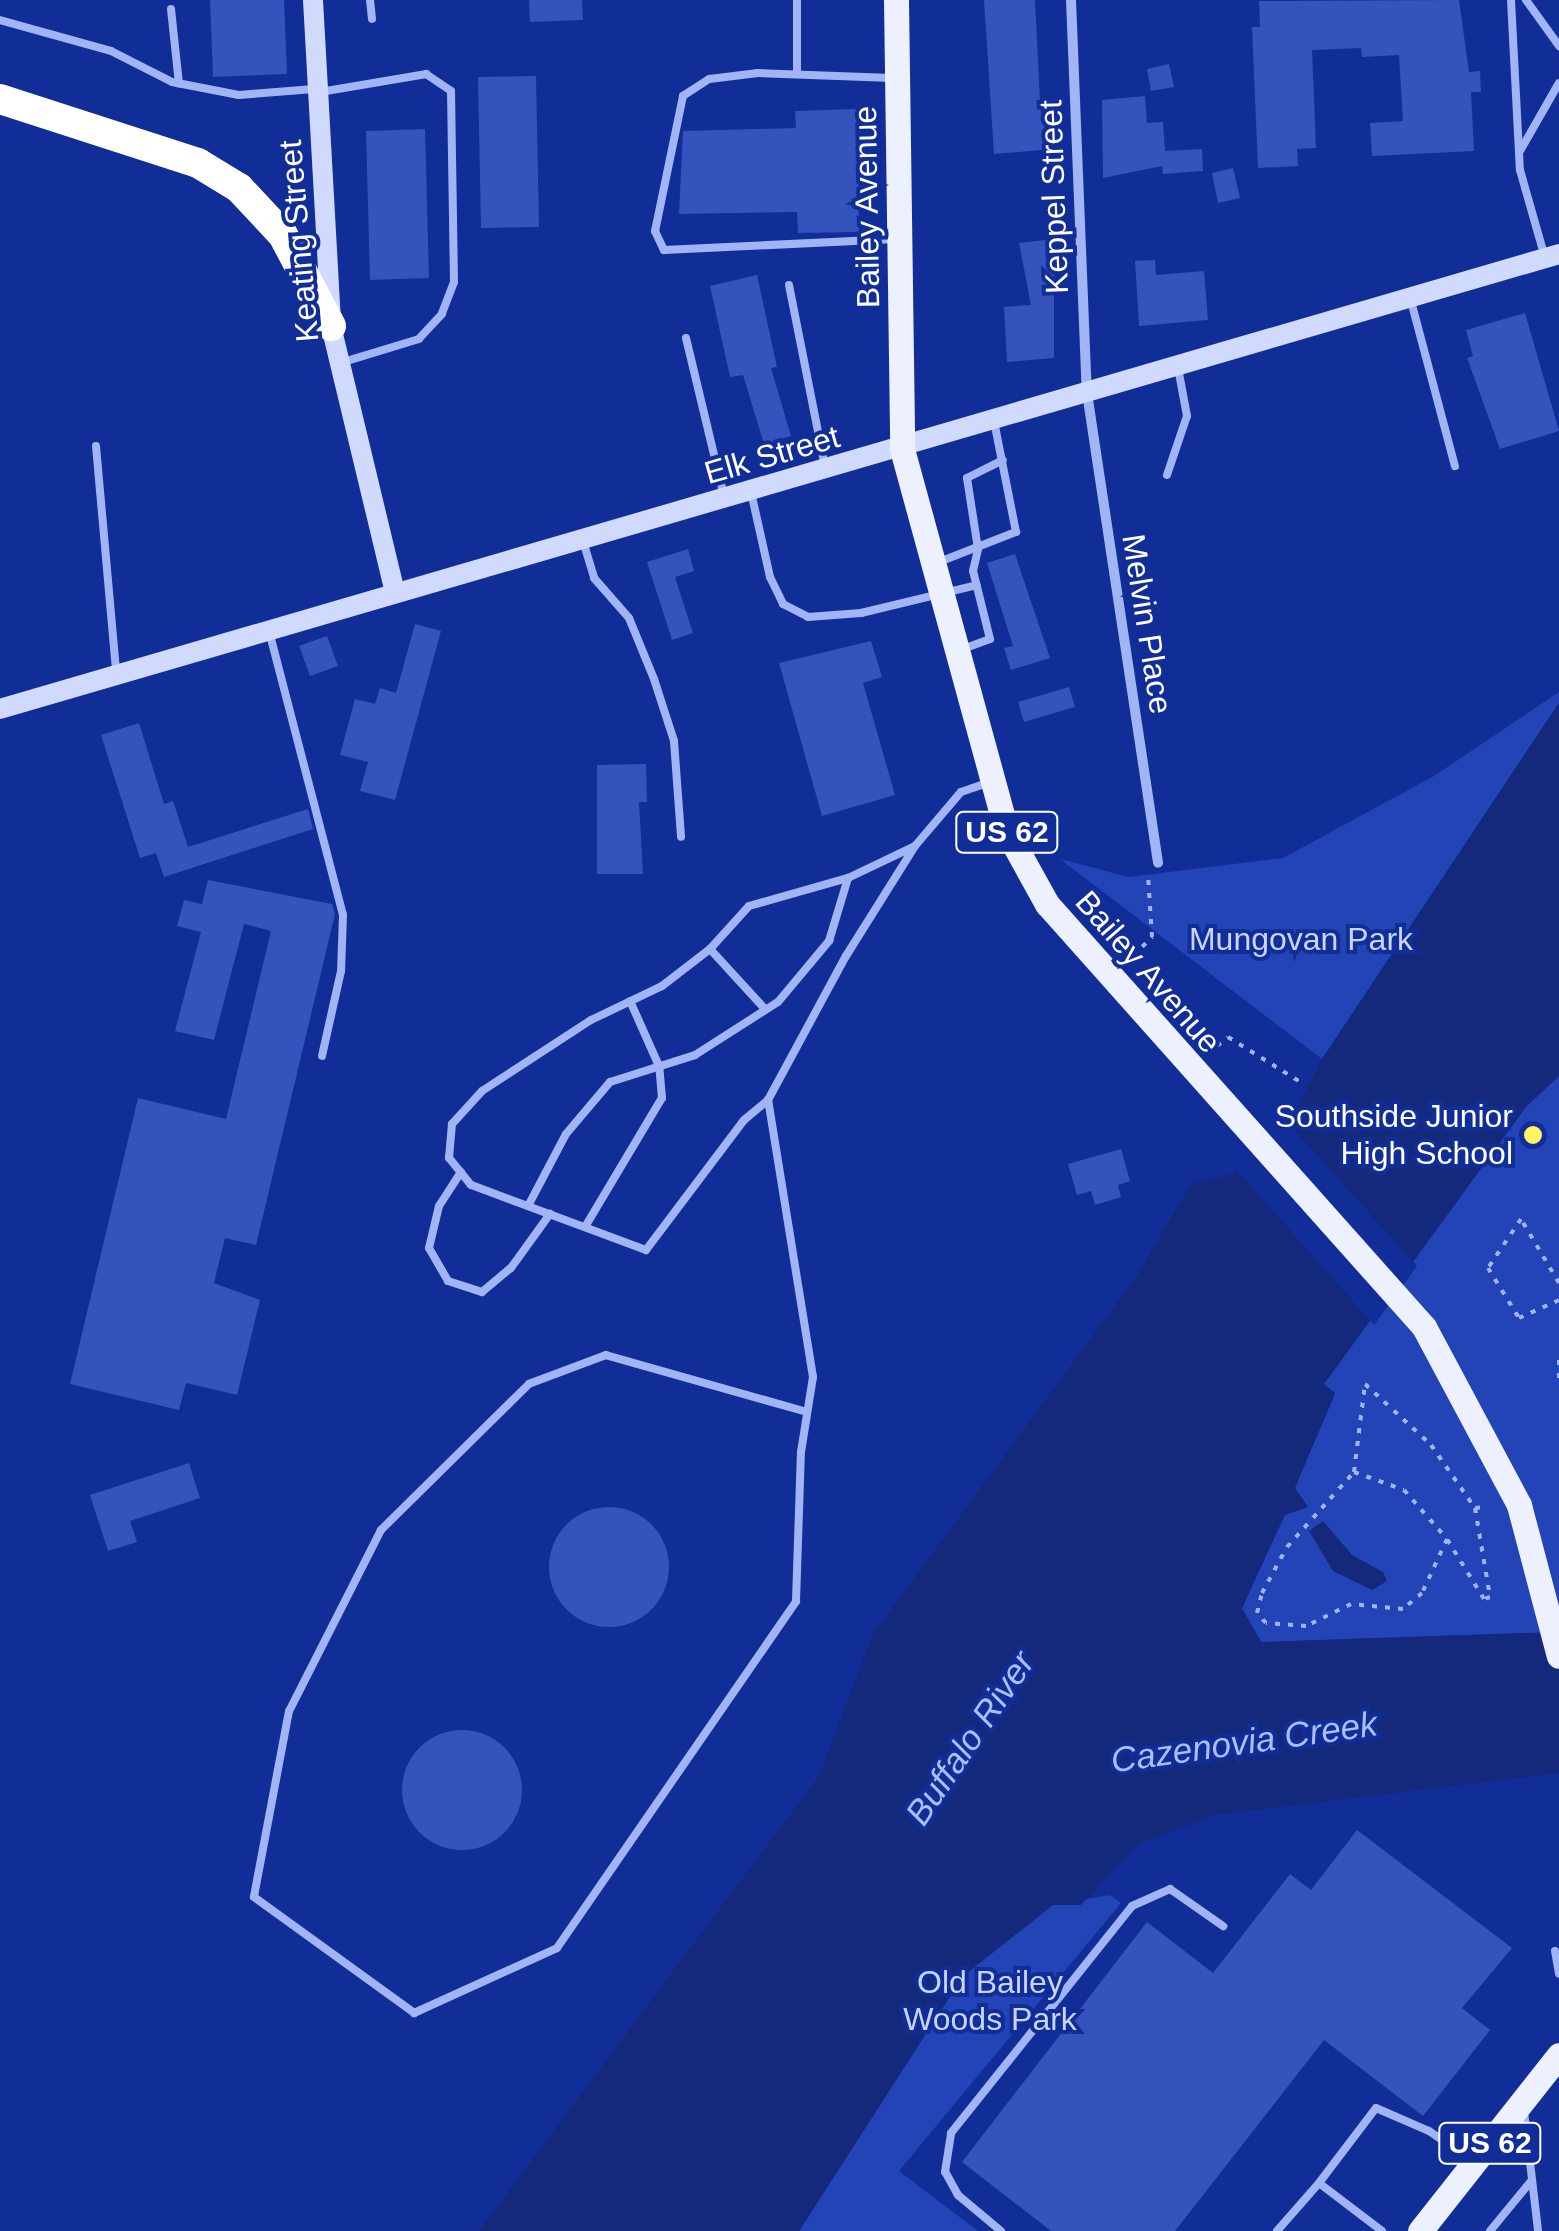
<!DOCTYPE html>
<html>
<head>
<meta charset="utf-8">
<style>
  body { margin:0 }
  #map { position:relative; width:1559px; height:2231px; overflow:hidden; background:#112d97; font-family:Helvetica,sans-serif }
  div>[style] { position:absolute }
  [style*='--x'] { left:calc(var(--x)*1px); top:calc(var(--y)*1px); width:calc(var(--w)*1px); rotate:calc(var(--a)*1deg) }
  .green>* { inset:0; background:#2344b6 }
  .water>* { inset:0; background:#14297b }
  .pier>* { inset:0; background:#112d97 }
  .building>* { inset:0; background:#3453bd }
  .round { border-radius:50% }
  .path>* { height:4px; margin-top:-2px; transform-origin:0; background:repeating-linear-gradient(90deg,#a1b4f4 0 5px,transparent 0 13px) }
  .lane>* { height:8px; margin:-4px; padding:0 4px; transform-origin:4px; border-radius:4px; background:#a1b4f4 }
  .street>* { height:10px; margin:-5px; padding:0 5px; transform-origin:5px; border-radius:5px; background:#a1b4f4 }
  .secondary>* { height:20px; margin:-10px; padding:0 10px; transform-origin:10px; border-radius:10px; background:#d0dafd }
  .primary>* { height:25px; margin:-12.5px; padding:0 12.5px; transform-origin:12.5px; border-radius:12.5px; background:#edf0ff }
  .highway>* { height:30px; margin:-15px; padding:0 15px; transform-origin:15px; border-radius:15px; background:#fff }
  .dots>* { width:28px; height:28px; translate:-50% -50%; box-sizing:border-box; border:5px solid #112d97; border-radius:50% }
  span { translate:-50% -50%; white-space:nowrap; text-align:center; line-height:1.15; -webkit-text-stroke:8px #112d97; paint-order:stroke }
  .shield-label span { padding:2px 8px; background:#112d97; border:2px solid; border-radius:8px; -webkit-text-stroke-width:0 }
  .shield-label { font-size:30px; color:#fff; font-weight:700 }
  .street-label { font-size:32px; color:#fff }
  .park-label { font-size:32px; color:#c9d5fe }
  .poi-label { font-size:32px; color:#fff }
  .right { translate:-100% -50%; text-align:right }
  .water-label { font-size:35px; color:#adbffa; font-style:italic }
</style>
</head>
<body>
<div id="map">
  <div class="green">
    <div style="clip-path:polygon(1559px 692px,1559px 703px,1322px 1059px,1060px 859px,1129px 877px,1283px 858px,1434px 776px)"></div>
    <div style="clip-path:polygon(1559px 1076px,1559px 1632px,1261px 1642px,1242px 1609px,1335px 1394px,1323px 1385px,1526px 1106px)"></div>
    <div style="clip-path:polygon(1110px 1895px,1121px 1903px,899px 2171px,978px 2231px,799px 2231px,963px 1976px,1053px 1905px)"></div>
  </div>
  <div class="water">
    <div style="clip-path:polygon(1559px 703px,1559px 1076px,1526px 1107px,1324px 1384px,1335px 1393px,1295px 1488px,1308px 1507px,1285px 1515px,1242px 1608px,1261px 1642px,1559px 1632px,1559px 1773px,1214px 1815px,1139px 1844px,1081px 1905px,1053px 1905px,963px 1976px,799px 2231px,479px 2231px,819px 1776px,873px 1634px,1139px 1273px,1191px 1184px,1233px 1174px,1293px 1116px,1322px 1059px)"></div>
    <div style="clip-path:polygon(1323px 1521px,1352px 1555px,1383px 1572px,1387px 1581px,1372px 1590px,1333px 1571px,1309px 1531px)"></div>
  </div>
  <div class="pier">
    <div style="clip-path:polygon(1284px 1118px,1417px 1266px,1374px 1325px,1234px 1167px)"></div>
  </div>
  <div class="building">
    <div style="clip-path:polygon(210px 0,284px 0,287px 74px,213px 77px)"></div>
    <div style="clip-path:polygon(529px 0,582px 0,583px 20px,530px 22px)"></div>
    <div style="clip-path:polygon(984px 0,1035px 0,1040px 101px,1053px 149px,994px 154px)"></div>
    <div style="clip-path:polygon(1459px 0,1469px 72px,1480px 71px,1481px 92px,1471px 92px,1474px 151px,1372px 156px,1370px 123px,1403px 121px,1399px 55px,1362px 57px,1361px 48px,1312px 50px,1316px 148px,1297px 149px,1298px 166px,1258px 168px,1252px 27px,1260px 27px,1259px 1px)"></div>
    <div style="clip-path:polygon(1169px 64px,1174px 87px,1151px 91px,1147px 69px)"></div>
    <div style="clip-path:polygon(536px 76px,539px 227px,481px 228px,478px 77px)"></div>
    <div style="clip-path:polygon(1145px 96px,1147px 123px,1163px 122px,1165px 151px,1202px 149px,1203px 171px,1163px 174px,1162px 166px,1103px 178px,1102px 100px)"></div>
    <div style="clip-path:polygon(857px 109px,859px 232px,798px 233px,797px 212px,679px 214px,683px 131px,796px 128px,795px 111px)"></div>
    <div style="clip-path:polygon(425px 129px,429px 278px,370px 280px,366px 131px)"></div>
    <div style="clip-path:polygon(1233px 168px,1240px 198px,1218px 203px,1212px 173px)"></div>
    <div style="clip-path:polygon(1054px 239px,1054px 358px,1007px 362px,1004px 307px,1031px 305px,1019px 243px)"></div>
    <div style="clip-path:polygon(1155px 260px,1156px 275px,1204px 271px,1208px 320px,1139px 326px,1135px 261px)"></div>
    <div style="clip-path:polygon(757px 275px,777px 367px,771px 368px,791px 436px,764px 444px,743px 375px,730px 377px,710px 286px)"></div>
    <div style="clip-path:polygon(1525px 313px,1559px 431px,1500px 449px,1467px 358px,1473px 356px,1466px 330px)"></div>
    <div style="clip-path:polygon(688px 549px,694px 571px,675px 577px,693px 633px,672px 640px,647px 562px)"></div>
    <div style="clip-path:polygon(1015px 554px,1050px 658px,1011px 670px,1004px 648px,1013px 646px,987px 563px)"></div>
    <div style="clip-path:polygon(415px 624px,441px 631px,395px 800px,360px 791px,368px 762px,340px 755px,355px 699px,375px 704px,380px 688px,396px 693px)"></div>
    <div style="clip-path:polygon(327px 636px,338px 666px,310px 676px,299px 646px)"></div>
    <div style="clip-path:polygon(871px 641px,882px 677px,863px 683px,895px 795px,822px 816px,779px 663px)"></div>
    <div style="clip-path:polygon(1069px 687px,1075px 707px,1024px 722px,1018px 702px)"></div>
    <div style="clip-path:polygon(139px 723px,164px 804px,173px 801px,188px 847px,308px 809px,313px 829px,164px 877px,156px 853px,140px 858px,101px 735px)"></div>
    <div style="clip-path:polygon(646px 764px,647px 802px,639px 802px,643px 874px,597px 874px,597px 765px)"></div>
    <div style="clip-path:polygon(208px 880px,332px 904px,335px 914px,256px 1245px,225px 1238px,214px 1283px,260px 1300px,237px 1395px,186px 1383px,179px 1410px,70px 1384px,138px 1098px,226px 1119px,271px 931px,244px 924px,214px 1040px,175px 1031px,201px 932px,177px 926px,184px 900px,202px 904px)"></div>
    <div style="clip-path:polygon(1121px 1149px,1130px 1181px,1118px 1185px,1121px 1197px,1095px 1205px,1091px 1191px,1077px 1195px,1068px 1164px)"></div>
    <div style="clip-path:polygon(189px 1463px,200px 1498px,130px 1521px,137px 1542px,108px 1551px,90px 1495px)"></div>
    <div class="round" style="left:549px;top:1507px;width:120px;height:120px"></div>
    <div class="round" style="left:402px;top:1730px;width:120px;height:120px"></div>
    <div style="clip-path:polygon(1357px 1830px,1512px 1948px,1462px 2008px,1490px 2030px,1423px 2116px,1324px 2040px,1175px 2231px,1051px 2231px,962px 2162px,1147px 1922px,1213px 1973px,1290px 1874px,1311px 1890px)"></div>
  </div>
  <div class="path">
    <div style="--x:1133;--y:956;--w:27;--a:-45"></div>
    <div style="--x:1152;--y:937;--w:62;--a:-93.7"></div>
    <div style="--x:1217;--y:1046;--w:14;--a:-39"></div>
    <div style="--x:1228;--y:1037;--w:87;--a:31.9"></div>
    <div style="--x:1559;--y:1283;--w:74;--a:-120.7"></div>
    <div style="--x:1521;--y:1219;--w:59;--a:124"></div>
    <div style="--x:1488;--y:1268;--w:59;--a:58.2"></div>
    <div style="--x:1519;--y:1318;--w:44;--a:-24.2"></div>
    <div style="--x:1559;--y:1360;--w:24;--a:90"></div>
    <div style="--x:1365;--y:1384;--w:90;--a:42.7"></div>
    <div style="--x:1431;--y:1445;--w:77;--a:55.1"></div>
    <div style="--x:1475;--y:1508;--w:90;--a:80.4"></div>
    <div style="--x:1490;--y:1597;--w:6;--a:162"></div>
    <div style="--x:1484;--y:1599;--w:70;--a:-121.7"></div>
    <div style="--x:1447;--y:1539;--w:60;--a:114.8"></div>
    <div style="--x:1422;--y:1593;--w:25;--a:140"></div>
    <div style="--x:1403;--y:1609;--w:52;--a:-174.5"></div>
    <div style="--x:1351;--y:1604;--w:50;--a:153.9"></div>
    <div style="--x:1306;--y:1626;--w:40;--a:-175.7"></div>
    <div style="--x:1266;--y:1623;--w:13;--a:-132"></div>
    <div style="--x:1257;--y:1613;--w:21;--a:-76"></div>
    <div style="--x:1262;--y:1593;--w:52;--a:-61.5"></div>
    <div style="--x:1287;--y:1547;--w:101;--a:-48.2"></div>
    <div style="--x:1354;--y:1472;--w:89;--a:-82.9"></div>
    <div style="--x:1354;--y:1472;--w:53;--a:19.8"></div>
    <div style="--x:1404;--y:1490;--w:65;--a:48.7"></div>
    <div style="--x:1475;--y:1508;--w:12;--a:-5"></div>
  </div>
  <div class="lane">
    <div style="--x:370;--y:0;--w:19;--a:84"></div>
    <div style="--x:797;--y:0;--w:74;--a:90"></div>
    <div style="--x:1511;--y:0;--w:170;--a:87"></div>
    <div style="--x:1520;--y:170;--w:87;--a:74.1"></div>
    <div style="--x:1526;--y:0;--w:57;--a:54.3"></div>
    <div style="--x:171;--y:9;--w:75;--a:83.9"></div>
    <div style="--x:0;--y:20;--w:115;--a:15.6"></div>
    <div style="--x:111;--y:51;--w:68;--a:26.9"></div>
    <div style="--x:172;--y:82;--w:68;--a:11"></div>
    <div style="--x:239;--y:95;--w:75;--a:-4.6"></div>
    <div style="--x:892;--y:78;--w:134;--a:-177.9"></div>
    <div style="--x:758;--y:73;--w:49;--a:173"></div>
    <div style="--x:709;--y:79;--w:31;--a:147"></div>
    <div style="--x:683;--y:96;--w:138;--a:101.7"></div>
    <div style="--x:655;--y:231;--w:21;--a:65"></div>
    <div style="--x:664;--y:250;--w:232;--a:-2.7"></div>
    <div style="--x:320;--y:92;--w:108;--a:-9.6"></div>
    <div style="--x:426;--y:74;--w:30;--a:34"></div>
    <div style="--x:451;--y:91;--w:191;--a:89.1"></div>
    <div style="--x:454;--y:282;--w:34;--a:111"></div>
    <div style="--x:442;--y:314;--w:34;--a:133"></div>
    <div style="--x:419;--y:339;--w:83;--a:163.1"></div>
    <div style="--x:1520;--y:151;--w:78;--a:-60.2"></div>
    <div style="--x:789;--y:285;--w:186;--a:78.8"></div>
    <div style="--x:1411;--y:301;--w:171;--a:75.1"></div>
    <div style="--x:686;--y:338;--w:163;--a:76.5"></div>
    <div style="--x:96;--y:446;--w:225;--a:84.9"></div>
    <div style="--x:1167;--y:475;--w:62;--a:-71.3"></div>
    <div style="--x:1187;--y:416;--w:49;--a:-100.6"></div>
    <div style="--x:751;--y:492;--w:87;--a:77.4"></div>
    <div style="--x:770;--y:577;--w:30;--a:64"></div>
    <div style="--x:783;--y:604;--w:28;--a:27"></div>
    <div style="--x:808;--y:617;--w:53;--a:-4.3"></div>
    <div style="--x:861;--y:613;--w:119;--a:-13.6"></div>
    <div style="--x:583;--y:541;--w:39;--a:73"></div>
    <div style="--x:594;--y:578;--w:53;--a:48.8"></div>
    <div style="--x:629;--y:618;--w:66;--a:67.7"></div>
    <div style="--x:654;--y:679;--w:65;--a:72.1"></div>
    <div style="--x:674;--y:741;--w:96;--a:85.8"></div>
    <div style="--x:939;--y:562;--w:83;--a:-21.3"></div>
    <div style="--x:1016;--y:532;--w:113;--a:-101.2"></div>
    <div style="--x:269;--y:631;--w:293;--a:75.4"></div>
    <div style="--x:343;--y:915;--w:56;--a:92"></div>
    <div style="--x:341;--y:971;--w:87;--a:102.6"></div>
    <div style="--x:960;--y:650;--w:32;--a:-20"></div>
    <div style="--x:990;--y:639;--w:70;--a:-104"></div>
    <div style="--x:973;--y:571;--w:23;--a:-77"></div>
    <div style="--x:978;--y:549;--w:72;--a:-98.8"></div>
    <div style="--x:967;--y:478;--w:40;--a:-26.6"></div>
    <div style="--x:710;--y:949;--w:81;--a:47.5"></div>
    <div style="--x:768;--y:1100;--w:31;--a:140"></div>
    <div style="--x:744;--y:1120;--w:163;--a:127"></div>
    <div style="--x:646;--y:1250;--w:187;--a:-159.6"></div>
    <div style="--x:471;--y:1185;--w:35;--a:-129"></div>
    <div style="--x:449;--y:1158;--w:34;--a:-85"></div>
    <div style="--x:452;--y:1124;--w:45;--a:-47.7"></div>
    <div style="--x:482;--y:1091;--w:130;--a:-33.1"></div>
    <div style="--x:591;--y:1020;--w:79;--a:-25.6"></div>
    <div style="--x:662;--y:986;--w:61;--a:-37.6"></div>
    <div style="--x:710;--y:949;--w:58;--a:-47.8"></div>
    <div style="--x:749;--y:906;--w:103;--a:-15.8"></div>
    <div style="--x:848;--y:878;--w:74;--a:-25.5"></div>
    <div style="--x:461;--y:1172;--w:40;--a:122.9"></div>
    <div style="--x:439;--y:1206;--w:43;--a:103.4"></div>
    <div style="--x:429;--y:1248;--w:38;--a:60"></div>
    <div style="--x:448;--y:1281;--w:36;--a:18"></div>
    <div style="--x:482;--y:1292;--w:38;--a:-40"></div>
    <div style="--x:511;--y:1268;--w:67;--a:-54.2"></div>
    <div style="--x:528;--y:1206;--w:81;--a:-62.2"></div>
    <div style="--x:566;--y:1134;--w:68;--a:-49.8"></div>
    <div style="--x:610;--y:1082;--w:89;--a:-17.6"></div>
    <div style="--x:695;--y:1055;--w:98;--a:-32.6"></div>
    <div style="--x:778;--y:1002;--w:80;--a:-50.1"></div>
    <div style="--x:829;--y:941;--w:66;--a:-73.2"></div>
    <div style="--x:585;--y:1227;--w:150;--a:-59.2"></div>
    <div style="--x:662;--y:1098;--w:32;--a:-95"></div>
    <div style="--x:659;--y:1066;--w:71;--a:-114"></div>
    <div style="--x:807;--y:1412;--w:209;--a:-164.2"></div>
    <div style="--x:606;--y:1355;--w:82;--a:159.4"></div>
    <div style="--x:529;--y:1384;--w:208;--a:135.4"></div>
    <div style="--x:381;--y:1530;--w:203;--a:116.9"></div>
    <div style="--x:289;--y:1711;--w:189;--a:100.7"></div>
    <div style="--x:254;--y:1897;--w:198;--a:35.9"></div>
    <div style="--x:414;--y:2013;--w:157;--a:-24.4"></div>
    <div style="--x:557;--y:1948;--w:421;--a:-55.4"></div>
    <div style="--x:796;--y:1601;--w:149;--a:-88.1"></div>
    <div style="--x:801;--y:1452;--w:76;--a:-80.9"></div>
    <div style="--x:813;--y:1377;--w:281;--a:-99.2"></div>
    <div style="--x:768;--y:1100;--w:164;--a:-61.6"></div>
    <div style="--x:846;--y:956;--w:130;--a:-57.9"></div>
    <div style="--x:915;--y:846;--w:71;--a:-49.6"></div>
    <div style="--x:961;--y:792;--w:28;--a:-19"></div>
    <div style="--x:1555;--y:1951;--w:23;--a:80"></div>
    <div style="--x:1524;--y:2111;--w:121;--a:83.3"></div>
    <div style="--x:1001;--y:2231;--w:56;--a:-140.1"></div>
    <div style="--x:958;--y:2195;--w:26;--a:-119"></div>
    <div style="--x:945;--y:2172;--w:39;--a:-81"></div>
    <div style="--x:951;--y:2133;--w:290;--a:-51.4"></div>
    <div style="--x:1132;--y:1906;--w:42;--a:-24.1"></div>
    <div style="--x:1170;--y:1889;--w:65;--a:34.9"></div>
    <div style="--x:1277;--y:2231;--w:64;--a:-48.8"></div>
    <div style="--x:1382;--y:2231;--w:79;--a:-142.7"></div>
    <div style="--x:1319;--y:2183;--w:94;--a:-52.8"></div>
    <div style="--x:1376;--y:2108;--w:58;--a:23.5"></div>
    <div style="--x:1429;--y:2131;--w:53;--a:34.3"></div>
    <div style="--x:1490;--y:2231;--w:66;--a:-50.5"></div>
  </div>
  <div class="street">
    <div style="--x:1071;--y:0;--w:393;--a:87.7"></div>
    <div style="--x:1087;--y:393;--w:475;--a:81.4"></div>
  </div>
  <div class="secondary">
    <div style="--x:313;--y:0;--w:326;--a:86.8"></div>
    <div style="--x:331;--y:326;--w:274;--a:76.5"></div>
    <div style="--x:0;--y:709;--w:1624;--a:-16.27"></div>
  </div>
  <div class="primary">
    <div style="--x:896;--y:0;--w:449;--a:89.2"></div>
    <div style="--x:902;--y:449;--w:395;--a:74.7"></div>
    <div style="--x:1006;--y:830;--w:85;--a:61"></div>
    <div style="--x:1047;--y:904;--w:567;--a:48.29"></div>
    <div style="--x:1424;--y:1327;--w:202;--a:61.9"></div>
    <div style="--x:1519;--y:1505;--w:156;--a:75.2"></div>
    <div style="--x:1420;--y:2231;--w:224;--a:-51.7"></div>
  </div>
  <div class="highway">
    <div style="--x:0;--y:99;--w:208;--a:17.9"></div>
    <div style="--x:198;--y:163;--w:48;--a:31.4"></div>
    <div style="--x:239;--y:188;--w:64;--a:46.9"></div>
    <div style="--x:283;--y:235;--w:103;--a:62.2"></div>
  </div>
  <div class="dots">
    <div style="left:1533px;top:1135px;background:#fff563"></div>
  </div>
  <div class="shield-label">
    <span style="left:1007px;top:832px">US 62</span>
    <span style="left:1490px;top:2143px">US 62</span>
  </div>
  <div class="street-label">
    <span style="left:1054px;top:197px;rotate:-92deg">Keppel Street</span>
    <span style="left:867px;top:207px;rotate:-91deg">Bailey Avenue</span>
    <span style="left:299px;top:241px;rotate:-95deg">Keating Street</span>
    <span style="left:772px;top:455px;rotate:-16deg">Elk Street</span>
    <span style="left:1147px;top:624px;rotate:81deg">Melvin Place</span>
    <span style="left:1148px;top:972px;rotate:49deg">Bailey Avenue</span>
  </div>
  <div class="park-label">
    <span style="left:1301px;top:939px">Mungovan Park</span>
    <span style="left:990px;top:2001px">Old Bailey<br>Woods Park</span>
  </div>
  <div class="poi-label">
    <span class="right" style="left:1513px;top:1135px">Southside Junior<br>High School</span>
  </div>
  <div class="water-label">
    <span style="left:970px;top:1738px;rotate:-56deg">Buffalo River</span>
    <span style="left:1244px;top:1742px;rotate:-8deg">Cazenovia Creek</span>
  </div>
</div>
</body>
</html>
